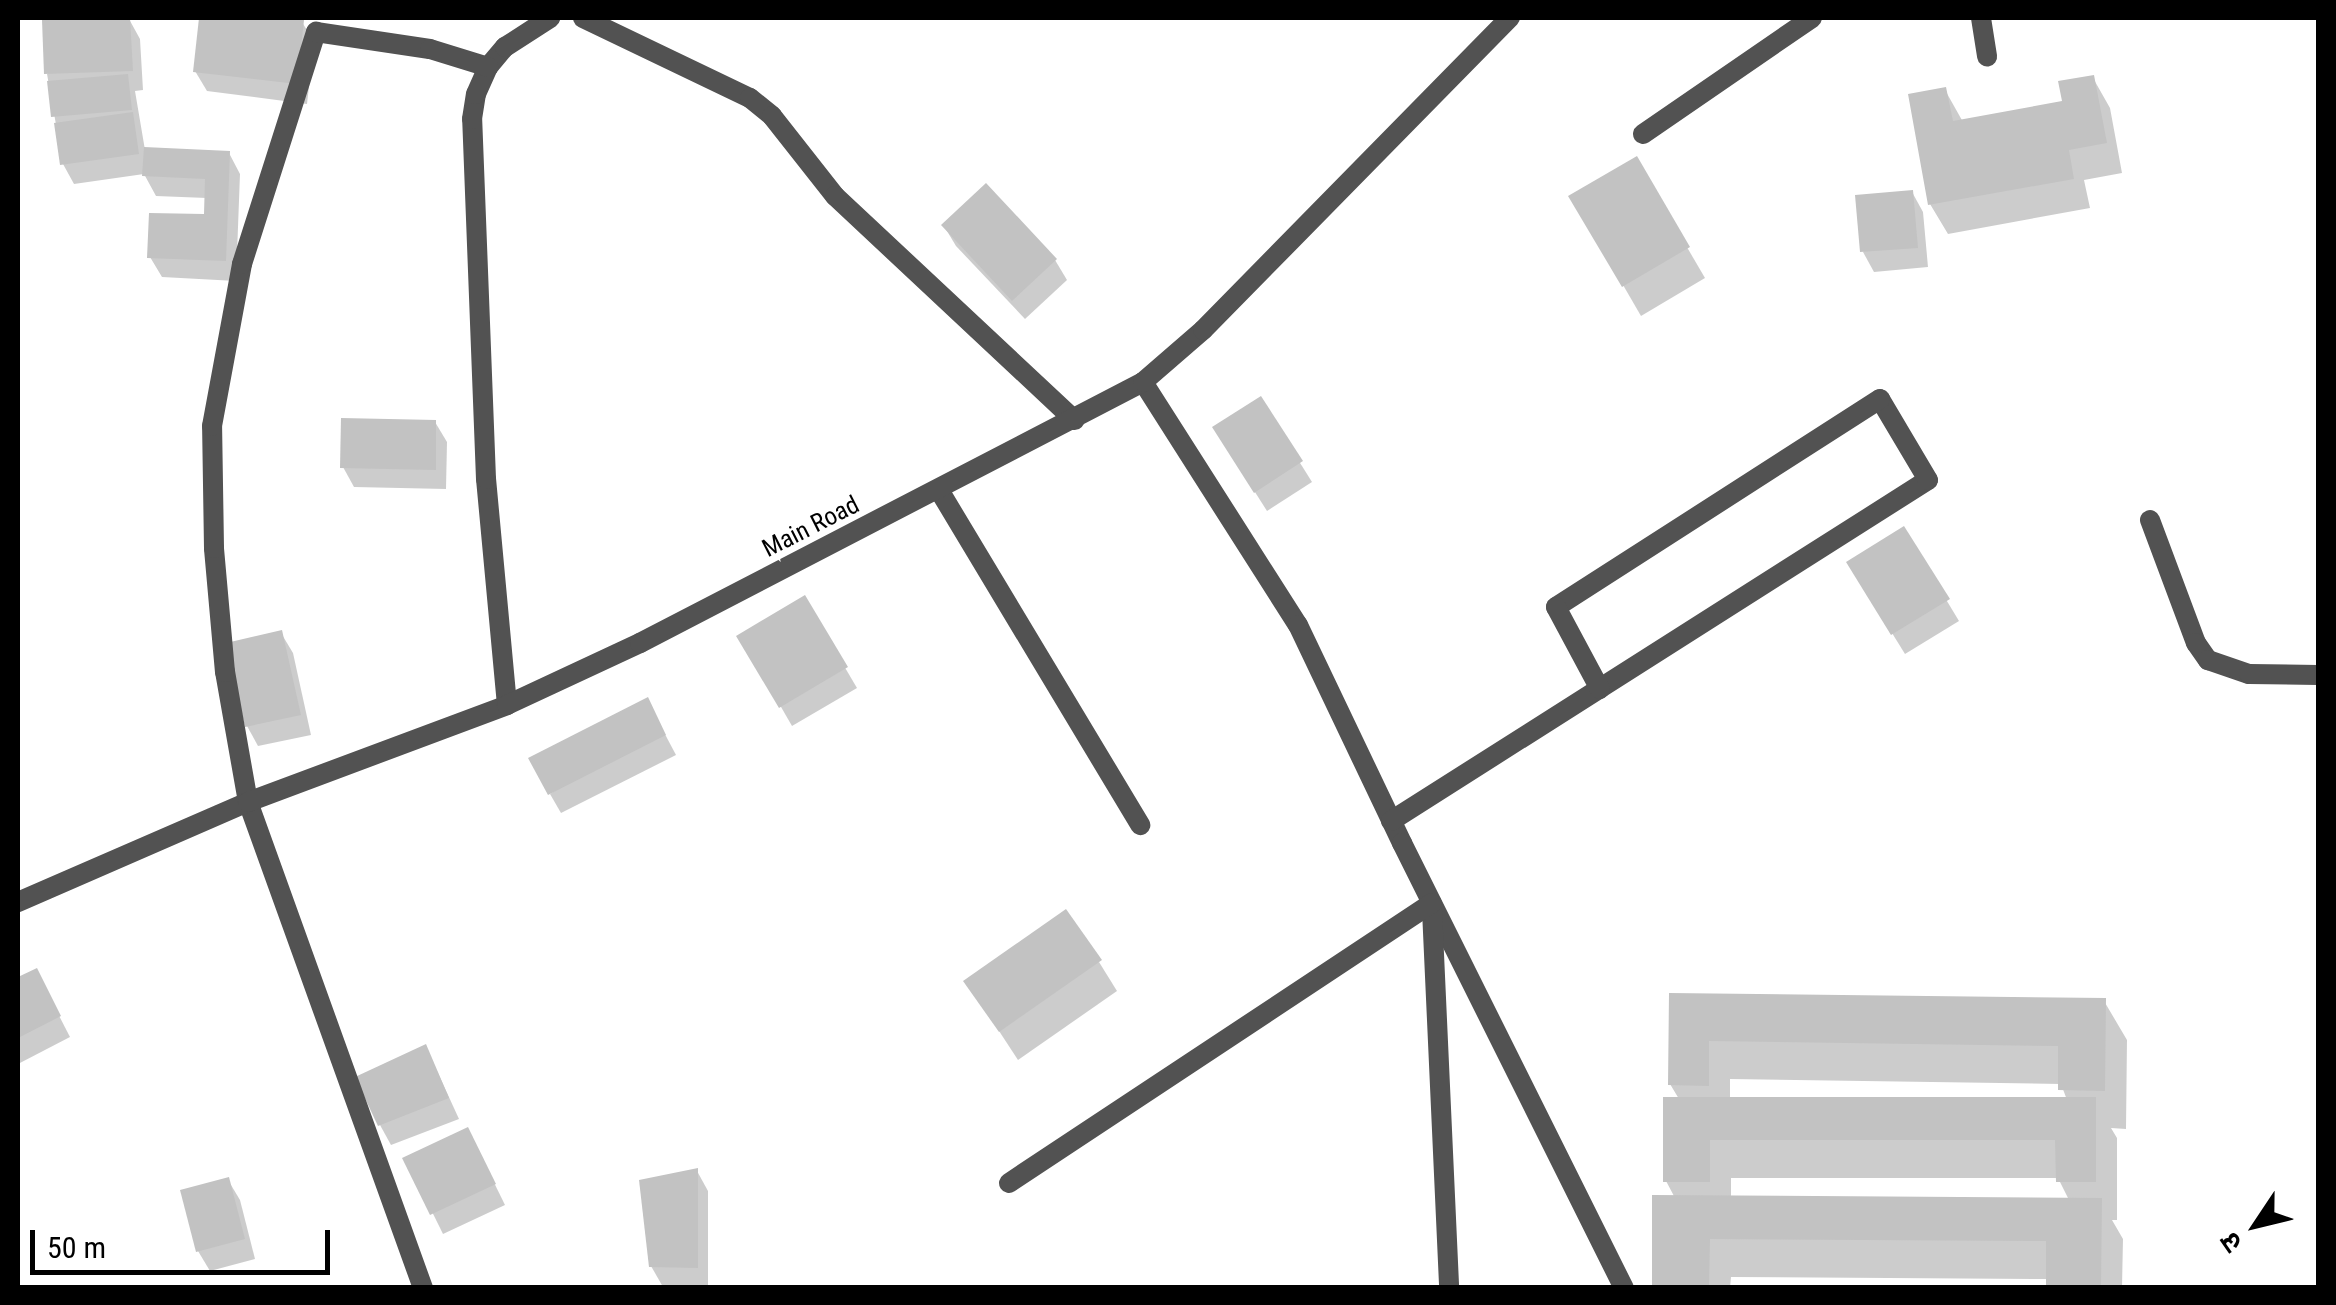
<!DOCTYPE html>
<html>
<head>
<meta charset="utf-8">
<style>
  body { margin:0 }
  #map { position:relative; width:2336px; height:1305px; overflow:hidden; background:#fff; font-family:"Roboto Condensed","Noto Sans Devanagari",sans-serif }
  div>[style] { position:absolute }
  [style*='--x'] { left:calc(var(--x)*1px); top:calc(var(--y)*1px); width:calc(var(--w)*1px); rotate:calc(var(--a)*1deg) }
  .shadow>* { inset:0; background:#0003 }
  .building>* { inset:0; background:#c2c2c2 }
  .service>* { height:20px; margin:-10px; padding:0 10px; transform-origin:10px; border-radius:10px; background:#525252 }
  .minor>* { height:20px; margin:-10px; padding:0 10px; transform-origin:10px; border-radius:10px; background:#525252 }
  span { translate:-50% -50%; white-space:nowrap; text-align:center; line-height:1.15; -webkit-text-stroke:8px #fff; paint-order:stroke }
  .street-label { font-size:25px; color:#000 }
  .frame { position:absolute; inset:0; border:20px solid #000; pointer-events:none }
  .north { position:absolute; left:2206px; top:1175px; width:100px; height:100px; -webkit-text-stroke:8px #fff; paint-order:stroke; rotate:235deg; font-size:28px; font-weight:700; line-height:40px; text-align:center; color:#000 }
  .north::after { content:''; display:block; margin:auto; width:35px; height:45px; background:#000; clip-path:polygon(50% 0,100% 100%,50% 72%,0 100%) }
  .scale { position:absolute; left:30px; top:1230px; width:300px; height:45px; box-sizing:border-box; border:5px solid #000; border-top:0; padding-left:12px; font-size:30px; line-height:35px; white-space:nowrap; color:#000; -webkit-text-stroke:8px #fff; paint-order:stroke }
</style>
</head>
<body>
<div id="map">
  <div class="shadow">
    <div style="clip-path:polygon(201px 18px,302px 22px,314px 42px,307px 104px,207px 91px,195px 71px)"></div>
    <div style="clip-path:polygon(129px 19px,140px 39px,143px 90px,135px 91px,145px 150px,229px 153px,240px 174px,236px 281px,162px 277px,150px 257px,206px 217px,207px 198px,156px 196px,144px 174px,74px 184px,63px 164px,47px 74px)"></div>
    <div style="clip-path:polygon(2093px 78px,2110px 108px,2122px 173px,2084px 180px,2090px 208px,1948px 234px,1930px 204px,1945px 90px,1963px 122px,2065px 103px)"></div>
    <div style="clip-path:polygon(1636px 160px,1705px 278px,1641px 316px,1572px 197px)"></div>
    <div style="clip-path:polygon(1912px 192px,1923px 212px,1928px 267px,1874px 272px,1863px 252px)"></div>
    <div style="clip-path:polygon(944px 226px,1055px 260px,1067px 280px,1025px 319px,956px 246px)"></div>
    <div style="clip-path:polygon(1260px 399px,1312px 482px,1267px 511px,1227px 448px)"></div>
    <div style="clip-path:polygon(435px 422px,447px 442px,446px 489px,354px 487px,343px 467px)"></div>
    <div style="clip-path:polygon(1904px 530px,1959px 621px,1905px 654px,1861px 583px)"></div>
    <div style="clip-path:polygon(804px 598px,857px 688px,792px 726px,740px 636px)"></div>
    <div style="clip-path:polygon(281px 633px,293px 653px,311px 735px,258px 746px,247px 726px)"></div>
    <div style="clip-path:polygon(658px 721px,676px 755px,561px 813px,550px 794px)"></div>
    <div style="clip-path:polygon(1099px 962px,1117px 991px,1018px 1060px,967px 982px)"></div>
    <div style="clip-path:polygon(36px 971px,70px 1037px,18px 1064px,18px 980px)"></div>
    <div style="clip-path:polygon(evenodd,1671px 995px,2104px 1001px,2127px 1040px,2126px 1129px,2111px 1128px,2117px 1138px,2117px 1220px,2112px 1220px,2123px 1239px,2122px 1288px,2049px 1288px,2048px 1279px,1731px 1277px,1730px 1288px,1657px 1288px,1675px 1198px,1666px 1181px,1679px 1099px,1670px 1084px,1671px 995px,1730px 1079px,2061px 1084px,2067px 1100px,1730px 1099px,1730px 1079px,1671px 995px,1731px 1178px,2058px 1178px,2069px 1200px,1731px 1198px,1731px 1178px)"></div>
    <div style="clip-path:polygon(426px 1047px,459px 1119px,391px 1145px,380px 1125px)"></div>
    <div style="clip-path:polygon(478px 1150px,505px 1205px,443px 1234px,406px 1159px)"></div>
    <div style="clip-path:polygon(697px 1171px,708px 1191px,708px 1288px,663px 1287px,651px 1266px)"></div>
    <div style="clip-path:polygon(228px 1180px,240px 1200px,255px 1259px,210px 1271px,198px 1251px)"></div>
  </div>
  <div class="building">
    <div style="clip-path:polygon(104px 18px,130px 18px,133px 71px,44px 74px,42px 20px)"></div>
    <div style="clip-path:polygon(199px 18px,304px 20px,297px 84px,193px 72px)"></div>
    <div style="clip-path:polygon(128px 74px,132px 110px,51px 117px,47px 81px)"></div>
    <div style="clip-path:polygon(2094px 75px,2107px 143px,2069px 150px,2074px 179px,1928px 205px,1908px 94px,1946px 87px,1953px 121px,2062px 101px,2058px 81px)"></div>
    <div style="clip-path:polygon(133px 112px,139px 154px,60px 165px,54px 123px)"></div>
    <div style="clip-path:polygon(144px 147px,230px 151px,226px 261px,147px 258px,149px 213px,204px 214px,205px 179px,142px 176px)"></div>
    <div style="clip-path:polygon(1637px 156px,1690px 247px,1622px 287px,1568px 196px)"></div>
    <div style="clip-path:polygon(986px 183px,1057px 259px,1012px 301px,941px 225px)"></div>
    <div style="clip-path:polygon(1913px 190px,1918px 248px,1860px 252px,1855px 195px)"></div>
    <div style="clip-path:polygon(1261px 396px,1303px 461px,1254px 493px,1212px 427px)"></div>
    <div style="clip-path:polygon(341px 418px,436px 420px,436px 470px,340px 468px)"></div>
    <div style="clip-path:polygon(1904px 526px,1950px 599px,1891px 635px,1846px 562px)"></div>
    <div style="clip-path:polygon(805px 595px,848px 667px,779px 708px,736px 636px)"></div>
    <div style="clip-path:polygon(282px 630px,301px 715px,245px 727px,226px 643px)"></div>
    <div style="clip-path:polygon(648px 697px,666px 735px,548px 795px,528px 758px)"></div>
    <div style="clip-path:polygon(1066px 909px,1102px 960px,999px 1032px,963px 981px)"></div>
    <div style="clip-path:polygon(37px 968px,61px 1016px,18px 1038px,18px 977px)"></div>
    <div style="clip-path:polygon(1669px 993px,2106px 998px,2105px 1091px,2058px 1090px,2058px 1046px,1709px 1041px,1709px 1086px,1668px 1085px)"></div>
    <div style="clip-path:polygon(426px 1044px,449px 1098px,378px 1126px,355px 1077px)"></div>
    <div style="clip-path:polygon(1663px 1097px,2096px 1097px,2096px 1182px,2056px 1182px,2055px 1140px,1710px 1140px,1710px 1182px,1663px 1182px)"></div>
    <div style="clip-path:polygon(468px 1127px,496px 1184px,430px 1215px,402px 1158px)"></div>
    <div style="clip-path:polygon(698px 1168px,698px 1268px,649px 1267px,639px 1180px)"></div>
    <div style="clip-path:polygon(229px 1177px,245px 1239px,196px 1252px,180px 1190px)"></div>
    <div style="clip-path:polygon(1652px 1195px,2102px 1198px,2101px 1287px,2046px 1286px,2046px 1241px,1710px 1239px,1709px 1285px,1652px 1285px)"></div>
  </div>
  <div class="service">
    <div style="--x:248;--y:802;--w:517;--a:70.2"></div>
  </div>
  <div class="minor">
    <div style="--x:583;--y:18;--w:185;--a:25.6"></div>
    <div style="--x:750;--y:98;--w:28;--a:39"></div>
    <div style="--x:772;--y:116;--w:102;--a:51.8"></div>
    <div style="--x:835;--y:196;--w:328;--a:43.1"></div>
    <div style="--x:1981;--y:18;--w:39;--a:81"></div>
    <div style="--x:1643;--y:134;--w:205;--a:-34.5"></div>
    <div style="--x:1143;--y:382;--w:288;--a:57.5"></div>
    <div style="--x:1298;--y:625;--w:242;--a:64.5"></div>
    <div style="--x:1402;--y:843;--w:497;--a:63.5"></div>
    <div style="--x:939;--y:490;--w:391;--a:59"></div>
    <div style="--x:2150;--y:520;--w:131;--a:69.5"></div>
    <div style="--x:2196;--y:643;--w:21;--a:55"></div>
    <div style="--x:2208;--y:660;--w:43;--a:18.9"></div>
    <div style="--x:2249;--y:674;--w:69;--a:0.8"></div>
    <div style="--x:507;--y:705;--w:227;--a:-95.3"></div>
    <div style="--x:486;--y:479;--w:360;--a:-92.2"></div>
    <div style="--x:472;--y:119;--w:25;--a:-81"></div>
    <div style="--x:476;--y:94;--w:30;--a:-66"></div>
    <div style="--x:488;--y:67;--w:26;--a:-50"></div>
    <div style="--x:505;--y:47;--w:54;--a:-32.8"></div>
    <div style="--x:248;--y:802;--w:132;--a:-100"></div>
    <div style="--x:225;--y:672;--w:124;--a:-95.1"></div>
    <div style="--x:214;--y:548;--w:122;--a:-90.9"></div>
    <div style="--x:212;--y:426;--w:165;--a:-79.5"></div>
    <div style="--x:242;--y:264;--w:244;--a:-72.3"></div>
    <div style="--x:316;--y:32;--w:115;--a:8.5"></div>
    <div style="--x:430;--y:49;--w:61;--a:17.2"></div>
    <div style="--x:1391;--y:821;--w:636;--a:-32.42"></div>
    <div style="--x:1928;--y:480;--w:94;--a:-120.7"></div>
    <div style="--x:1880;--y:399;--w:385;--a:147.3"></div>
    <div style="--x:1556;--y:607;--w:93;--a:61.8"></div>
    <div style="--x:18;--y:902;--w:251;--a:-23.5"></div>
    <div style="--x:248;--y:802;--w:277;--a:-20.5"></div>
    <div style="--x:507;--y:705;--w:147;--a:-25"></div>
    <div style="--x:640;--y:643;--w:567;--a:-27.42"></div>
    <div style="--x:1143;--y:382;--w:79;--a:-40.9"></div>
    <div style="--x:1203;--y:330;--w:438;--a:-45.5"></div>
    <div style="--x:1432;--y:910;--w:378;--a:87.4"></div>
    <div style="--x:1009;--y:1183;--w:507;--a:-33.5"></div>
  </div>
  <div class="street-label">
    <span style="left:811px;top:527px;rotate:-27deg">Main Road</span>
  </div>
  <div class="frame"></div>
  <div class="north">उ</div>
  <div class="scale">50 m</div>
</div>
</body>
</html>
